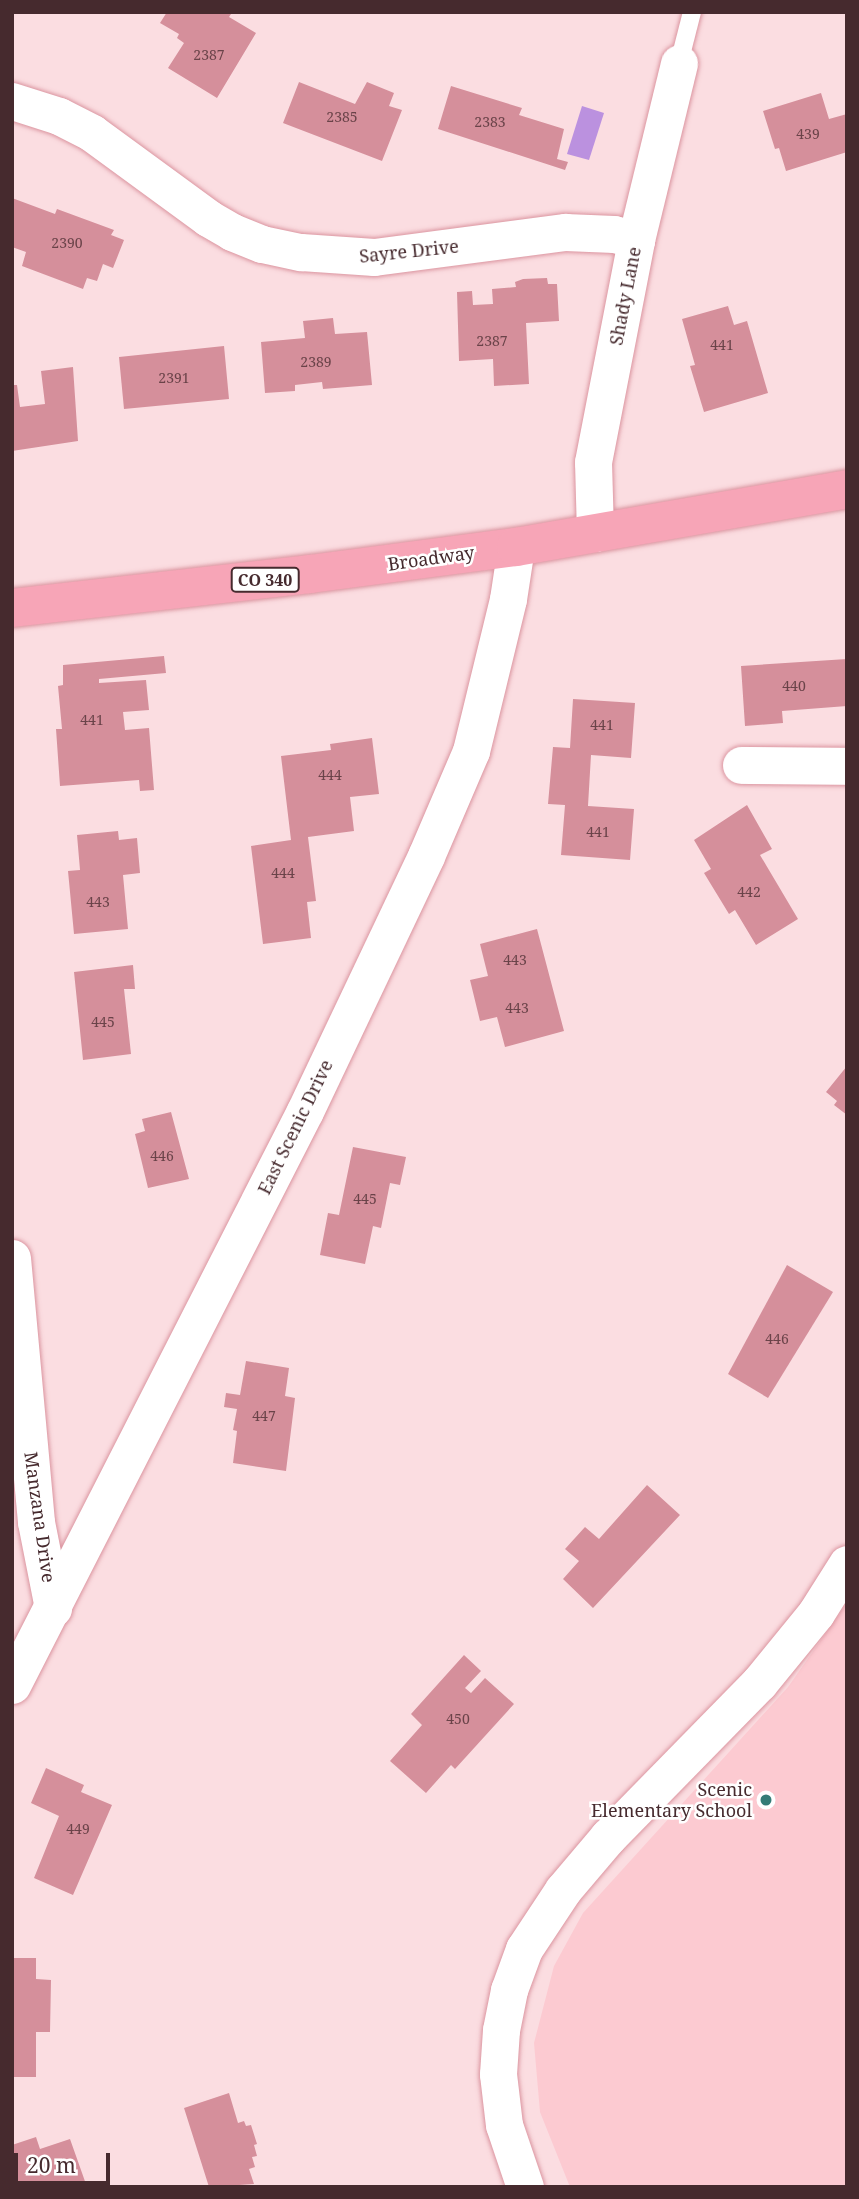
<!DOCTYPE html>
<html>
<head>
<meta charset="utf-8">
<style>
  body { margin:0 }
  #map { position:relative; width:859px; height:2199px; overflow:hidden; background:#fbdde1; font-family:"Noto Serif",serif }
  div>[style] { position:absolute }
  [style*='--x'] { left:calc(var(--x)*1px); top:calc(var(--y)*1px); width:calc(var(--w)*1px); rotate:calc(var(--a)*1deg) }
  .built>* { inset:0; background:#fccad1 }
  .water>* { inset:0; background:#bb91df }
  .building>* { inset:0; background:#d58f9b }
  .roads { filter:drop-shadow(0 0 2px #db95a0) drop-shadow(0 0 2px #db95a0) }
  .lane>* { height:18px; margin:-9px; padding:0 9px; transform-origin:9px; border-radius:9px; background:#fff }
  .street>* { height:37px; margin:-18.5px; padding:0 18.5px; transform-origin:18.5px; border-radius:18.5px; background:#fff }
  .primary>* { height:38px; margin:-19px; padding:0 19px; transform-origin:19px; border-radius:19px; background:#f7a5b7 }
  .dots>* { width:19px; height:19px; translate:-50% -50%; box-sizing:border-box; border:4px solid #fff; border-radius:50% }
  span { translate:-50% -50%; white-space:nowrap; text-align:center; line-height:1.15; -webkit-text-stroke:5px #fff; paint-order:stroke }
  .number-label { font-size:14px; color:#6a4349 }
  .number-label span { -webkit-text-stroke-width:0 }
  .shield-label span { padding:2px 5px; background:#fff; border:2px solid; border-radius:5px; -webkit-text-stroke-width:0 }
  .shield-label { font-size:16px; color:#462a2e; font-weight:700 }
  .street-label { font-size:18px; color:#462a2e }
  .poi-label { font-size:18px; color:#462a2e }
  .right { translate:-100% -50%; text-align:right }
  .frame { position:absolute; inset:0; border:14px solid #462a2e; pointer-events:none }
  .scale { position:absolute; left:14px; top:2153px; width:96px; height:32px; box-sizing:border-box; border:4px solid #462a2e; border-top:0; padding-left:9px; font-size:21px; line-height:24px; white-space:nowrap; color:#462a2e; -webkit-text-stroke:5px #fff; paint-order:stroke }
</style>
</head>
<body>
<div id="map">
  <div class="built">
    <div style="clip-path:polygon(847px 1603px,847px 2187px,570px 2187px,540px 2112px,534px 2043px,554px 1966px,583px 1913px,788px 1687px)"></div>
  </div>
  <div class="water">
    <div style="clip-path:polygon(582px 106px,604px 113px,589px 160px,567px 154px)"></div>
  </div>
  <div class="building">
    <div style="clip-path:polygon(167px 12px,228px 12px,231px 14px,229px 17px,256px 33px,217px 98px,168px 68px,184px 43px,177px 38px,179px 34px,160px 23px)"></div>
    <div style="clip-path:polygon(299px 82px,355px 104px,367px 82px,394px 93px,389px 106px,402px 110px,382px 161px,283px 123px)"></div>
    <div style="clip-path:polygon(451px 86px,522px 108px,519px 115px,564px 129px,557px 159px,568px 162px,565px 170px,438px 129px)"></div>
    <div style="clip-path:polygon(821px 93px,829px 119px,847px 114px,847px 152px,786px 171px,779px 148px,775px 149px,763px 111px)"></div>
    <div style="clip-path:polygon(12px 198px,55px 214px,57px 209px,114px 230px,111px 235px,124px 240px,113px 268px,103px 264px,97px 281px,87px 278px,83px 289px,22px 266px,26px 252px,12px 247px)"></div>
    <div style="clip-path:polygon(547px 278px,548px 284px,557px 284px,559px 321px,526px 323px,529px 384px,494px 386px,493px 359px,459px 361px,457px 292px,472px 291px,473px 305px,493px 304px,492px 289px,516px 287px,515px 282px,523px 279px)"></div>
    <div style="clip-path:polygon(728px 306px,734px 325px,747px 321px,768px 393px,704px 412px,690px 366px,695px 365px,682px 319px)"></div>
    <div style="clip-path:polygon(333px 318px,335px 334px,367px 332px,372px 385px,323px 389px,322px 382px,295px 385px,295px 391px,265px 393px,261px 342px,305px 338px,303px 321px)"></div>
    <div style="clip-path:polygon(224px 346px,229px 399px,124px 409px,119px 357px)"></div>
    <div style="clip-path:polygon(73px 367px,78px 441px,12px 451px,12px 385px,17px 385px,20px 407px,45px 404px,41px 371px)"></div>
    <div style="clip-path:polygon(164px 656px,166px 673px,99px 679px,99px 683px,146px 680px,149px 710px,123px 712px,125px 730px,149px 728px,154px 790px,140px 791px,139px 780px,60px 786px,56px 729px,62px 729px,58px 686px,63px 685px,63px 665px)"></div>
    <div style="clip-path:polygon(847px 659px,847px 706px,782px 711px,783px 723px,745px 726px,741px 666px)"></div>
    <div style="clip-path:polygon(573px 699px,635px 703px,631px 758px,591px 755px,588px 806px,634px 809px,630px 860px,561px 855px,565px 805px,548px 804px,553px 747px,570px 748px)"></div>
    <div style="clip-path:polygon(372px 738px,379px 794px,350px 797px,354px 831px,308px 837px,316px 901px,307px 902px,311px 938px,263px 944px,251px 846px,291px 840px,281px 756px,331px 750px,330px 744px)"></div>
    <div style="clip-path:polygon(747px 805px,772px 849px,760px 855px,798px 919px,756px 945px,735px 910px,729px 914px,704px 873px,711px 869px,694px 840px)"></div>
    <div style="clip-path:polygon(118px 831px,119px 840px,137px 838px,140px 873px,123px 875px,128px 929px,74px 934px,68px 871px,80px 870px,77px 835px)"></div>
    <div style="clip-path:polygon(537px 929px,564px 1031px,505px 1047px,497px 1017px,480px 1021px,470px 980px,488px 976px,480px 944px)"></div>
    <div style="clip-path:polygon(133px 965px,135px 989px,124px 989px,131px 1054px,83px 1060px,74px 972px)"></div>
    <div style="clip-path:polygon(847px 1066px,847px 1115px,834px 1105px,837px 1101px,826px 1092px)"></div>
    <div style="clip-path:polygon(171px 1112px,189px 1179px,148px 1188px,135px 1134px,145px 1131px,142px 1119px)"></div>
    <div style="clip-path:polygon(353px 1147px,406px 1157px,400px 1185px,390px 1183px,381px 1228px,373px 1226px,365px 1264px,320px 1255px,328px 1213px,339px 1215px)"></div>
    <div style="clip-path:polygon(787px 1265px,833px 1292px,768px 1398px,728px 1374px)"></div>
    <div style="clip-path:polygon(246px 1361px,289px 1368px,285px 1396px,295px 1398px,286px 1471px,233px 1463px,237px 1431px,233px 1430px,237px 1409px,224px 1407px,226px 1393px,240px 1395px)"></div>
    <div style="clip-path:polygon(647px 1485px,680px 1515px,593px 1608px,563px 1579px,579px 1561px,565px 1549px,585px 1527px,599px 1539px)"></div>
    <div style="clip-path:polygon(464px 1655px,481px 1671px,465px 1688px,471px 1693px,485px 1678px,514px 1704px,455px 1769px,451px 1765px,426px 1793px,390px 1761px,422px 1725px,411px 1714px)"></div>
    <div style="clip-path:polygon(46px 1768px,84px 1785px,81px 1792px,112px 1805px,73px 1895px,34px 1878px,59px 1816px,31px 1803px)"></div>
    <div style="clip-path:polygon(12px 1958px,36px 1958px,36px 1979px,51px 1980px,50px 2032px,36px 2032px,36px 2077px,12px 2077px)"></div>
    <div style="clip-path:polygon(229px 2093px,238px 2123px,244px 2121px,246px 2126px,251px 2125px,257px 2144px,254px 2145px,257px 2156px,252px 2157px,255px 2167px,249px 2169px,254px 2184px,209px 2187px,184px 2108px)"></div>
    <div style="clip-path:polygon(36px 2137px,40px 2149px,70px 2139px,87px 2187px,20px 2187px,12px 2165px,12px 2145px)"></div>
  </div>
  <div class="roads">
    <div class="lane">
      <div style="--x:679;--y:63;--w:53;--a:-75.7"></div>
    </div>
    <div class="street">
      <div style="--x:12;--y:101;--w:49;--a:17.7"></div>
      <div style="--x:59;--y:116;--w:37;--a:27"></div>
      <div style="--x:92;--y:133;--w:144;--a:36.2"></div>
      <div style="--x:208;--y:218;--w:28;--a:30"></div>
      <div style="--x:232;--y:232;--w:32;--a:22"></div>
      <div style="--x:262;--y:244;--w:40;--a:12"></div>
      <div style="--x:301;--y:252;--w:73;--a:3.9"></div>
      <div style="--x:374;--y:257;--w:193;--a:-7.5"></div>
      <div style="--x:565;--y:232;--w:49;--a:2.3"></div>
      <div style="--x:614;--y:234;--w:23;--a:15"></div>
      <div style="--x:595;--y:533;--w:71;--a:-91.6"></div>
      <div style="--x:593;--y:462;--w:226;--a:-79"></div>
      <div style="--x:636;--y:240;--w:182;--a:-76.3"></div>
      <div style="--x:741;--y:765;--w:106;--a:0.5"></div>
      <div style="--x:12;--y:1258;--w:265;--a:84.8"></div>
      <div style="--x:36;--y:1522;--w:88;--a:78.8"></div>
      <div style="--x:12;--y:1685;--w:644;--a:-62.96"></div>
      <div style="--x:305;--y:1111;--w:282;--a:-64.6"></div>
      <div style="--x:426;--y:856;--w:114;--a:-66.8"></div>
      <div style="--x:471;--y:751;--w:156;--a:-76.3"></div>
      <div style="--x:508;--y:599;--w:53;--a:-81.3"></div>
      <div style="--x:525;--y:2187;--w:65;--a:-108.7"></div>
      <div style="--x:504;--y:2125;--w:51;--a:-96.7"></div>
      <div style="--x:498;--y:2074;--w:44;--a:-86.1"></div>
      <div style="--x:501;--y:2030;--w:41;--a:-78.7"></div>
      <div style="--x:509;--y:1990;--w:44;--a:-69.9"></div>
      <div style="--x:524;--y:1949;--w:71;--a:-56.5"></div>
      <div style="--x:563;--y:1890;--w:70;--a:-49.7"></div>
      <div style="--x:608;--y:1837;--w:216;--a:-45.6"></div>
      <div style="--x:759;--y:1683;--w:90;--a:-50.8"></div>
      <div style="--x:816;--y:1613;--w:58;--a:-57.7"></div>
    </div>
    <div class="primary">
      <div style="--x:12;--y:608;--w:300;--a:-6.5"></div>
      <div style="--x:310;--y:574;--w:208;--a:-7.5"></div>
      <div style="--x:516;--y:547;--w:336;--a:-9.9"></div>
    </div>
  </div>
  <div class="dots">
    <div style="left:766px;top:1800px;background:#347c77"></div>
  </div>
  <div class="number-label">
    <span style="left:209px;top:55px">2387</span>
    <span style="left:342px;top:117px">2385</span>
    <span style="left:490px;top:122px">2383</span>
    <span style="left:808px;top:134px">439</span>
    <span style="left:67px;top:243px">2390</span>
    <span style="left:492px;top:341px">2387</span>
    <span style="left:722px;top:345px">441</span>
    <span style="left:316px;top:362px">2389</span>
    <span style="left:174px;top:378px">2391</span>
    <span style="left:794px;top:686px">440</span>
    <span style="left:92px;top:720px">441</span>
    <span style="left:602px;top:725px">441</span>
    <span style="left:330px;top:775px">444</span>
    <span style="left:598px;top:832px">441</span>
    <span style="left:283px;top:873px">444</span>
    <span style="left:749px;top:892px">442</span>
    <span style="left:98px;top:902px">443</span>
    <span style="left:515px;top:960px">443</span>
    <span style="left:517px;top:1008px">443</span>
    <span style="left:103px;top:1022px">445</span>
    <span style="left:162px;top:1156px">446</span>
    <span style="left:365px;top:1199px">445</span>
    <span style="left:777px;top:1339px">446</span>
    <span style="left:264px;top:1416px">447</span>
    <span style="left:458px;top:1719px">450</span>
    <span style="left:78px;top:1829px">449</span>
  </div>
  <div class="shield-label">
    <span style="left:265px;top:580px">CO 340</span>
  </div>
  <div class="street-label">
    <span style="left:409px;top:251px;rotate:-6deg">Sayre Drive</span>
    <span style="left:625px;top:296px;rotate:-79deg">Shady Lane</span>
    <span style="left:431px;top:558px;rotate:-8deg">Broadway</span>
    <span style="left:295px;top:1127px;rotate:-64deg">East Scenic Drive</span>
    <span style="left:40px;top:1517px;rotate:82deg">Manzana Drive</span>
  </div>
  <div class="poi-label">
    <span class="right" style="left:752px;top:1800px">Scenic<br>Elementary School</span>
  </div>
  <div class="frame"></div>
  <div class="scale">20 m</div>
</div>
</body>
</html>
